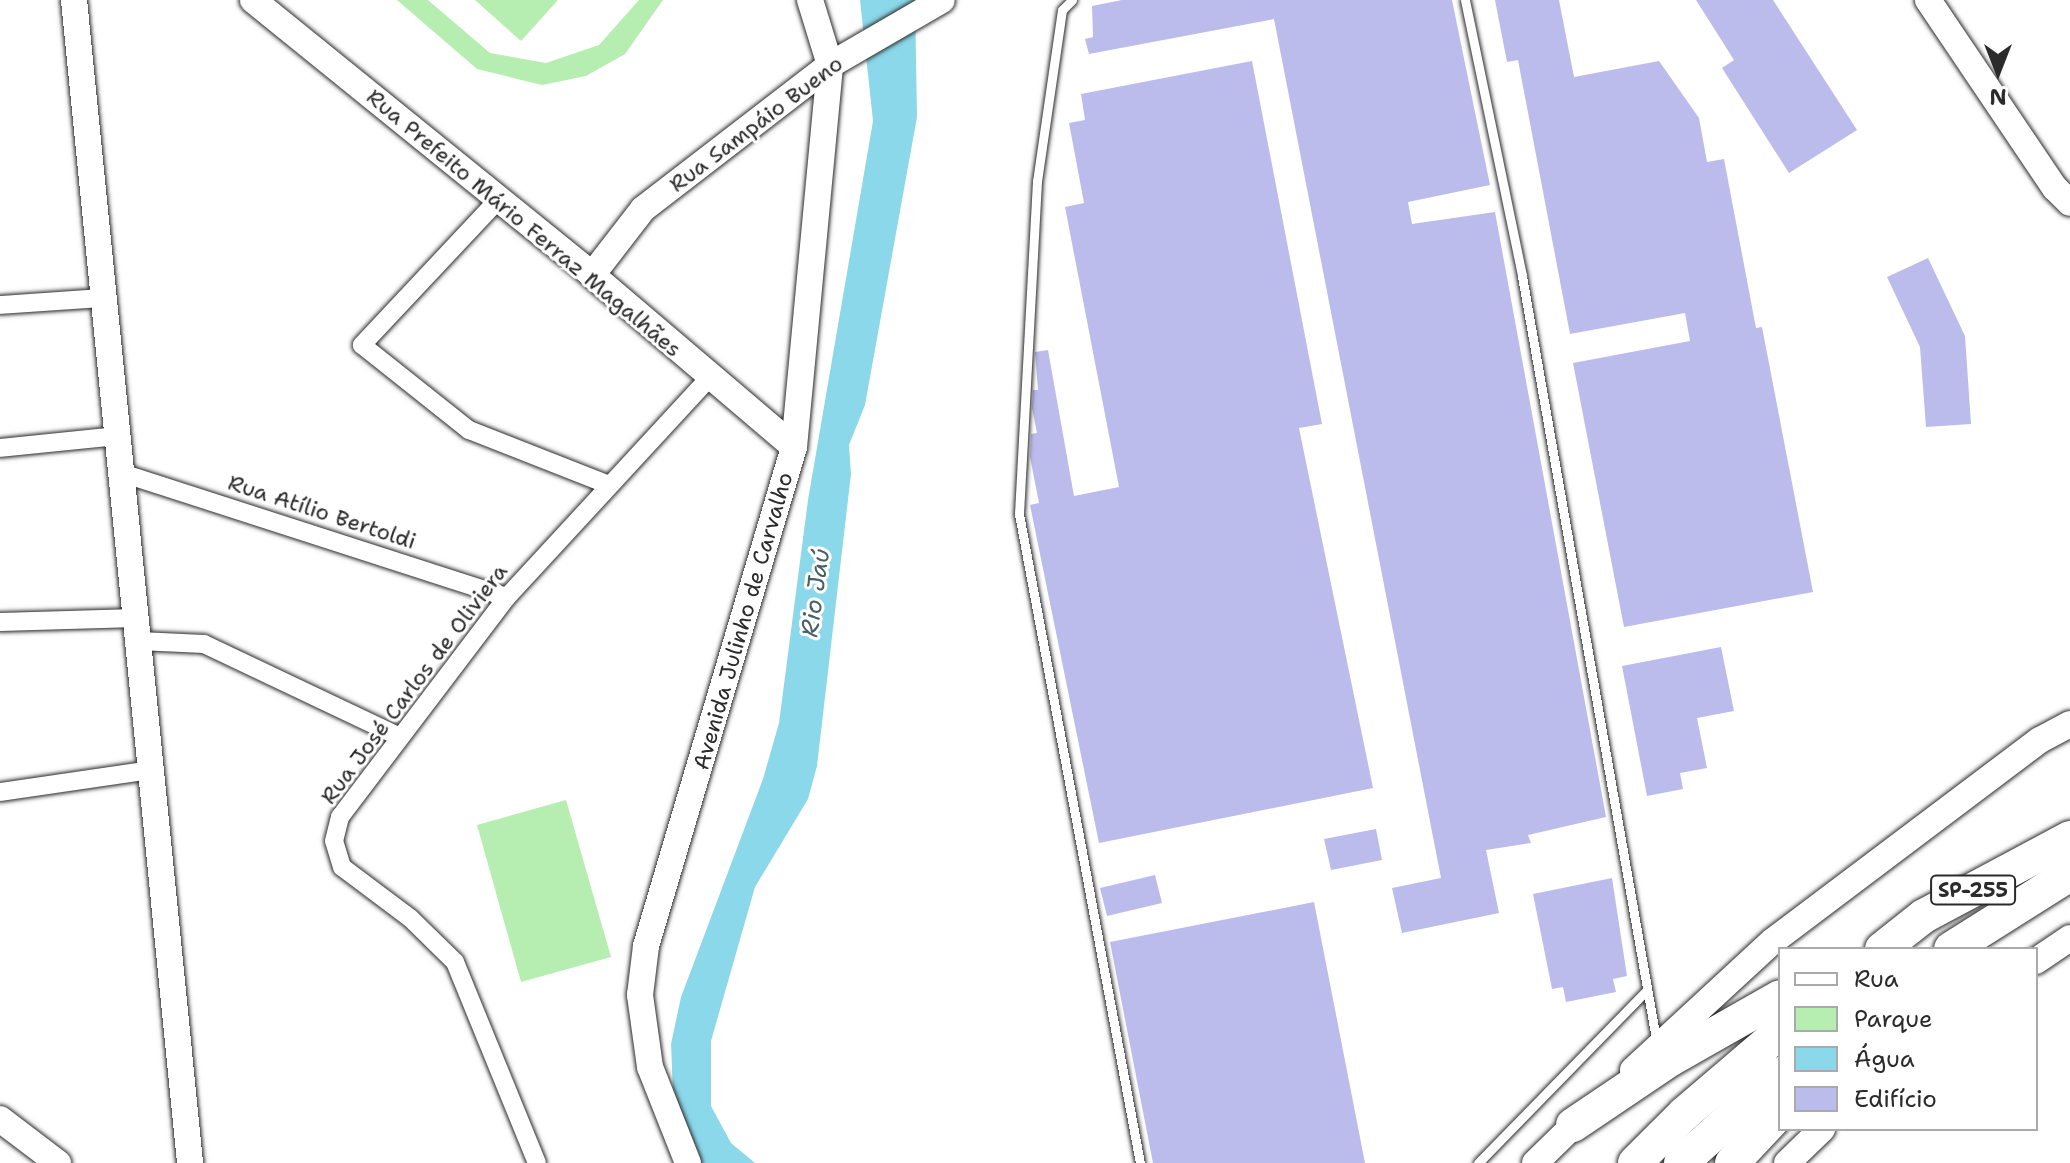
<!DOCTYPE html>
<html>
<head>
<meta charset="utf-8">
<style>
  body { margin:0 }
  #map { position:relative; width:2070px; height:1163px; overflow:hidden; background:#fff; font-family:"Shantell Sans",sans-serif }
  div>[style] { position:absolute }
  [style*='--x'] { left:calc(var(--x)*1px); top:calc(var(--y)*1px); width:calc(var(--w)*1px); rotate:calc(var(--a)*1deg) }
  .green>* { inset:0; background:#b6edb0 }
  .water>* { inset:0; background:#8bd8ea }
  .building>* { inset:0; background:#bbbbec }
  .roads { filter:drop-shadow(0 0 2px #2b2b2b) drop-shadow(0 0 2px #2b2b2b) }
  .lane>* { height:9px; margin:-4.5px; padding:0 4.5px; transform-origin:4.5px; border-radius:4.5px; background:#fff }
  .street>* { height:18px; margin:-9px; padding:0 9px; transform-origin:9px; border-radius:9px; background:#fff }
  .secondary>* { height:26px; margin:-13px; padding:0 13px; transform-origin:13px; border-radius:13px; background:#fff }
  .highway>* { height:34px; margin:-17px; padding:0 17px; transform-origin:17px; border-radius:17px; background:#fff }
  span { translate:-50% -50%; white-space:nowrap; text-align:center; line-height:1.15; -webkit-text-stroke:6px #fff; paint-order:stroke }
  .shield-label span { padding:2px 6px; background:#fff; border:2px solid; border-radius:6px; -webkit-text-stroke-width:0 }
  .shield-label { font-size:20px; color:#2b2b2b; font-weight:700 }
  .street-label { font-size:22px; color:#2b2b2b }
  .water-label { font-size:24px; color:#485f64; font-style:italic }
  .legend { position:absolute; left:1778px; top:947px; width:260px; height:184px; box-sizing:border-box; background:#fff; border:2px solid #aaa; margin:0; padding:10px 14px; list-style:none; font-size:24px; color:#2b2b2b }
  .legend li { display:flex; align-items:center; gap:16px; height:40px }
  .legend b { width:40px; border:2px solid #aaa }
  .north { position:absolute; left:1958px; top:32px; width:80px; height:80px; -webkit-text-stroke:6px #fff; paint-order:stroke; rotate:180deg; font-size:22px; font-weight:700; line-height:32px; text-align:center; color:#2b2b2b }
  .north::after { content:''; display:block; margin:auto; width:28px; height:36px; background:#2b2b2b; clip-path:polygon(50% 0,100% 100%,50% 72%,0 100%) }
</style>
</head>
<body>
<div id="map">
  <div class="green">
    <div style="clip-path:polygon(397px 0,428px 0,490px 53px,546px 63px,599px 45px,639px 0,663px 0,625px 54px,586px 76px,542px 85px,477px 69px)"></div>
    <div style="clip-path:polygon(475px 0,558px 0,521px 41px)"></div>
    <div style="clip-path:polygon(566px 800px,611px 957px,521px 982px,477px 825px)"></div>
  </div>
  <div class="water">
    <div style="clip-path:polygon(860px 0,915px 0,917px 117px,865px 405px,849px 445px,851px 474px,817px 766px,808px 799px,755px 887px,711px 1041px,711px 1106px,731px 1143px,755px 1163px,698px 1163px,673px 1092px,671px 1044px,681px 997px,763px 779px,779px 723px,808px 500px,873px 121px)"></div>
  </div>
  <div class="building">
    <div style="clip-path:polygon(1122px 0,1452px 0,1490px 185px,1408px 202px,1412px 224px,1495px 212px,1606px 817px,1528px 835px,1531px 843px,1486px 850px,1499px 913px,1402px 933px,1392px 888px,1441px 878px,1274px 19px,1089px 54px,1085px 39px,1093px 37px,1092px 6px)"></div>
    <div style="clip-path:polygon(1495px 0,1559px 0,1574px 77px,1659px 61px,1699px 118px,1707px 162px,1724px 159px,1756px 328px,1762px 327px,1813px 592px,1624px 627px,1573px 363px,1690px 341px,1685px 313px,1570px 334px,1518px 60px,1507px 62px)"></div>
    <div style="clip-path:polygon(1696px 0,1773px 0,1857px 130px,1789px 173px,1722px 68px,1734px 60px)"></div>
    <div style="clip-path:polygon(1252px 61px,1322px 424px,1299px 428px,1373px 788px,1099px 843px,1030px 505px,1039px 503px,1030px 457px,1031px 434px,1037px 433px,1032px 408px,1033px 390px,1038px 390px,1035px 352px,1048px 350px,1074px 496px,1119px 487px,1065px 207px,1084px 203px,1069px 123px,1085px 120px,1081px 94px)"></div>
    <div style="clip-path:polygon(1928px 258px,1965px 336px,1971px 424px,1926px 427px,1920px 347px,1887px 277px)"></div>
    <div style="clip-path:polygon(1721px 647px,1734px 711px,1697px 718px,1707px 768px,1680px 773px,1683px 789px,1647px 796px,1622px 666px)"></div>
    <div style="clip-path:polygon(1376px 829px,1382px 860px,1331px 870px,1324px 839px)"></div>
    <div style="clip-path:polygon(1155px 875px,1162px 903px,1107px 916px,1100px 888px)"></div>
    <div style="clip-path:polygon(1612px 878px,1627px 976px,1613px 979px,1616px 992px,1566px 1002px,1563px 987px,1552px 989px,1533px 894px)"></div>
    <div style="clip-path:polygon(1314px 902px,1365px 1163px,1153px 1163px,1110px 942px)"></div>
  </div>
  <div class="roads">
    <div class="lane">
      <div style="--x:1072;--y:0;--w:14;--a:135"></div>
      <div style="--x:1062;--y:10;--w:173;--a:98.3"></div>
      <div style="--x:1037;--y:181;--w:333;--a:93.1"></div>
      <div style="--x:1019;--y:514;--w:660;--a:79.44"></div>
      <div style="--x:1465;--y:0;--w:282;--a:78.3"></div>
      <div style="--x:1522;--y:276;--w:781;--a:80.04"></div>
      <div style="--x:1478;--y:1163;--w:242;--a:-45.7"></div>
    </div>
    <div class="street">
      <div style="--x:498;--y:200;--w:199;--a:133.2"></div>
      <div style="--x:362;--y:345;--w:137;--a:38.5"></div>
      <div style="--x:469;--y:430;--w:150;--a:21.4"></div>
      <div style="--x:0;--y:305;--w:104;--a:-3.9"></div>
      <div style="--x:0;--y:448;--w:119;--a:-5.8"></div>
      <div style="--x:122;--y:473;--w:404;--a:17.9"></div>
      <div style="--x:0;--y:622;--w:136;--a:-1.7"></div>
      <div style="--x:139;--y:641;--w:65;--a:2.6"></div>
      <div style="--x:204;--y:644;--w:217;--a:25.4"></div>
      <div style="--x:0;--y:792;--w:153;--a:-8.3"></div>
      <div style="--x:537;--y:1163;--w:217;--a:-112.2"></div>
      <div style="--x:455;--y:962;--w:63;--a:-135.6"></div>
      <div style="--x:410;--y:918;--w:85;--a:-143.1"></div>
      <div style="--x:342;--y:867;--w:27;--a:-107"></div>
      <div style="--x:334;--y:841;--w:25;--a:-76"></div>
      <div style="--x:340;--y:817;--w:276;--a:-52.8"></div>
      <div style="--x:507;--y:597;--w:299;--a:-47.3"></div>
    </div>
    <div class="secondary">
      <div style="--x:74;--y:0;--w:1169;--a:84.3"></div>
      <div style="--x:253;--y:0;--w:437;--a:39"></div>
      <div style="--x:592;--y:275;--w:265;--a:40.4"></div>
      <div style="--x:1928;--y:0;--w:227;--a:56"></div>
      <div style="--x:2055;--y:188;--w:21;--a:45"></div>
      <div style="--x:592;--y:275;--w:83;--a:-52.3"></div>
      <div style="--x:643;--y:209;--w:236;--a:-37.6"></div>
      <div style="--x:830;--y:65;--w:129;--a:-30.1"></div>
      <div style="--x:2036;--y:961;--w:41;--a:-34.1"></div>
      <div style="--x:1633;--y:1070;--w:190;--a:-42.7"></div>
      <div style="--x:1773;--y:941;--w:334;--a:-37"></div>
      <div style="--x:2040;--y:740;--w:34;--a:-28"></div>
      <div style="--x:0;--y:1119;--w:73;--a:37.2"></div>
      <div style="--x:688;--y:1163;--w:103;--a:-111.6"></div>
      <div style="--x:650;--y:1067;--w:73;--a:-97.9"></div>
      <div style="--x:640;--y:995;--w:49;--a:-83"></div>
      <div style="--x:646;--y:946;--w:520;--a:-73.48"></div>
      <div style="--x:794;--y:447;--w:384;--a:-84.6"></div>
      <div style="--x:830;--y:65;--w:68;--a:-107.1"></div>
      <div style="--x:1535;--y:1163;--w:73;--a:-44.4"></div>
      <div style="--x:1787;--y:1163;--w:49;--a:-44.2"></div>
    </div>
    <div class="highway">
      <div style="--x:1882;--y:949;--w:53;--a:-38.2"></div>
      <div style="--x:1924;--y:916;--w:166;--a:-28.1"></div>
      <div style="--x:1951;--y:949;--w:141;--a:-32.2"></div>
      <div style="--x:1573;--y:1125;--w:118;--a:-34"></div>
      <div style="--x:1671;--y:1059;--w:125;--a:-29.6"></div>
      <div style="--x:1635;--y:1163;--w:69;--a:-45"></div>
      <div style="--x:1684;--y:1114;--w:126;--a:-40.5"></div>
      <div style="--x:1681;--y:1163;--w:133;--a:-42"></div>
      <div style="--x:1732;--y:1163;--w:70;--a:-46.7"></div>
    </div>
  </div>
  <div class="shield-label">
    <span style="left:1973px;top:890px">SP-255</span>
  </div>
  <div class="street-label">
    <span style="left:756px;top:124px;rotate:-37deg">Rua Sampáio Bueno</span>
    <span style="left:524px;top:223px;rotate:40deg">Rua Prefeito Mário Ferraz Magalhães</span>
    <span style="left:322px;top:512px;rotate:18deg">Rua Atílio Bertoldi</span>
    <span style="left:743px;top:621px;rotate:-74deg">Avenida Julinho de Carvalho</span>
    <span style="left:414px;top:684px;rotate:-53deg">Rua José Carlos de Oliviera</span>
  </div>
  <div class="water-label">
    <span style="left:816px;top:593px;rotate:-82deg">Rio Jaú</span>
  </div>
  <ul class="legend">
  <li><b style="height:10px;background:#fff"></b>Rua</li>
  <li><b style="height:22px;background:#b6edb0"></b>Parque</li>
  <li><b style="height:22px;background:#8bd8ea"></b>Água</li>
  <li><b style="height:22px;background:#bbbbec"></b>Edifício</li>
  </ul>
  <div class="north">N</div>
</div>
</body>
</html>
